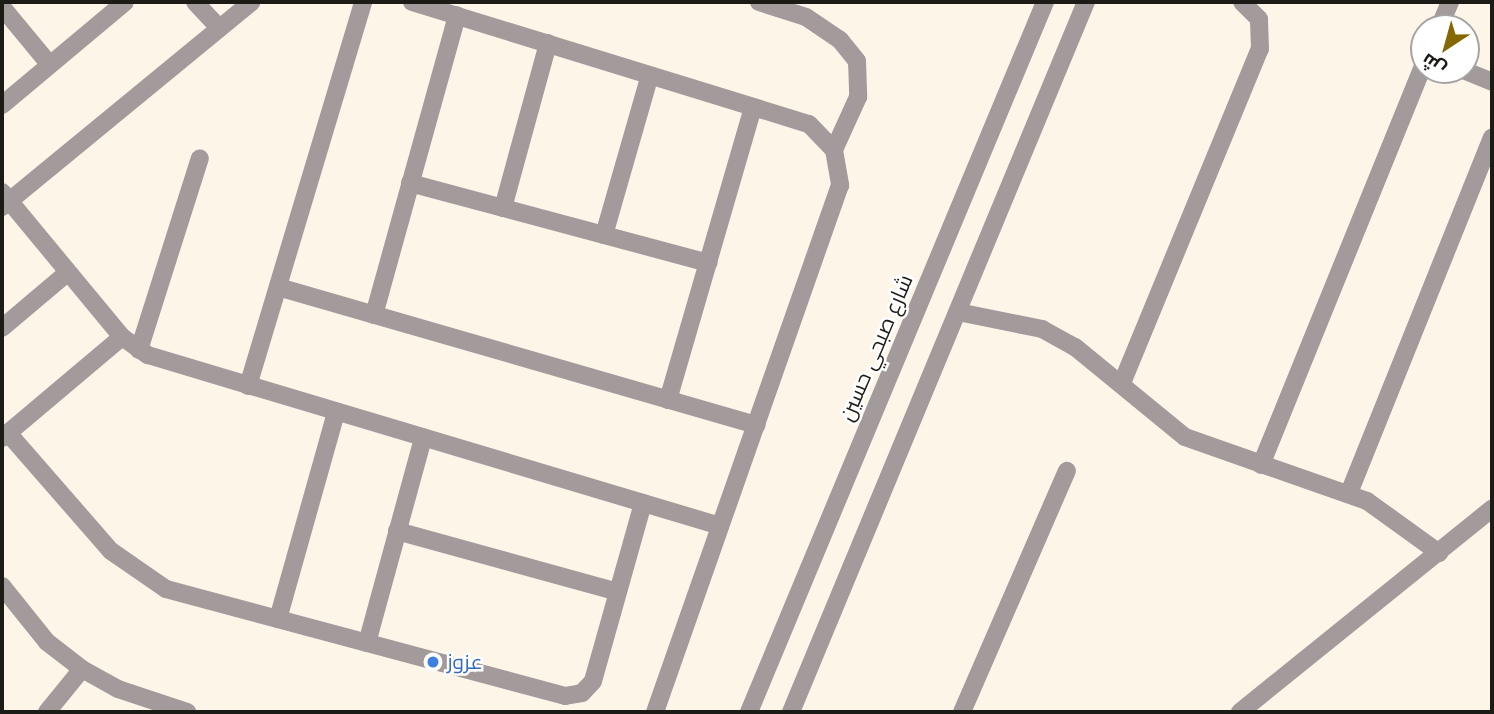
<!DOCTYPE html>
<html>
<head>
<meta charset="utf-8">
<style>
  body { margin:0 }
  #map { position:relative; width:1494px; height:714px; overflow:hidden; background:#fdf6e8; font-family:"Space Grotesk",Cairo,sans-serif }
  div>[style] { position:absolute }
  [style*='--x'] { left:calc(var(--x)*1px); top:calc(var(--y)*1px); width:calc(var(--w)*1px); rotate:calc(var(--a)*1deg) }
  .minor>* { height:18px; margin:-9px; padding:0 9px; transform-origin:9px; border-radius:9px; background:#a29a9b }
  .dots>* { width:19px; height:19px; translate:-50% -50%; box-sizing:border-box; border:4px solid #fff; border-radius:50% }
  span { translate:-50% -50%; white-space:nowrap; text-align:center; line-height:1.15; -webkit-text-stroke:5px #fff; paint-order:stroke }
  .street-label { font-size:21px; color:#1d1b16 }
  .shop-label { font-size:21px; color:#366cbe }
  .left { translate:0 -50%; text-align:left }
  .frame { position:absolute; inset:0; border:4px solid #1d1b16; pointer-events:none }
  .north { position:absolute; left:1410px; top:14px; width:70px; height:70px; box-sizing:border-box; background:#fff; border:2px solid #a5a4a2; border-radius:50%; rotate:216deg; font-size:19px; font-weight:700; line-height:28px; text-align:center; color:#1d1b16 }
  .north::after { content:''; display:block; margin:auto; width:24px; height:32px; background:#866802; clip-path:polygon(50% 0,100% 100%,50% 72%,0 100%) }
</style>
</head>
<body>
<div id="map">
  <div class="minor">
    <div style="--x:195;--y:2;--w:35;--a:47"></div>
    <div style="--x:412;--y:2;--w:415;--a:17.1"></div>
    <div style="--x:809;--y:124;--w:36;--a:46"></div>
    <div style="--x:834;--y:150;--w:36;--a:80"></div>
    <div style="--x:840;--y:185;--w:559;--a:109.34"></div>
    <div style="--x:759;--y:2;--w:49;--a:17.7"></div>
    <div style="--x:806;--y:17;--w:41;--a:34.1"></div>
    <div style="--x:840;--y:40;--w:27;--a:51"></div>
    <div style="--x:857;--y:61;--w:36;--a:88"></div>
    <div style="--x:858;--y:97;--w:58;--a:114.4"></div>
    <div style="--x:2;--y:7;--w:75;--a:50.4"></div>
    <div style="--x:1439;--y:28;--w:28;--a:-67"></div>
    <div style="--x:1463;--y:70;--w:31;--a:22"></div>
    <div style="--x:2;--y:105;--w:160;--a:-39.9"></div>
    <div style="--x:410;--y:183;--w:309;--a:15"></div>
    <div style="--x:2;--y:192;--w:188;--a:50.4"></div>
    <div style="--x:122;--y:337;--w:32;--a:35"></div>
    <div style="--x:148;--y:355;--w:597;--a:16.64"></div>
    <div style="--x:2;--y:207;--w:323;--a:-39.4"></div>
    <div style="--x:503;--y:208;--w:171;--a:-74.7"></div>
    <div style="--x:604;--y:235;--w:166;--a:-74"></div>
    <div style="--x:278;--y:287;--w:498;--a:16.1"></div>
    <div style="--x:958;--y:312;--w:86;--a:11.4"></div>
    <div style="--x:1042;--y:329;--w:38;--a:29"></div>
    <div style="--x:1075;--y:347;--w:142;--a:39.3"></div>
    <div style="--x:1185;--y:437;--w:193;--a:19.4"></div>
    <div style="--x:1367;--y:501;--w:89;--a:35.8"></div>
    <div style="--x:374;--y:315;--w:311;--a:-74.5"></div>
    <div style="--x:2;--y:328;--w:85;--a:-40.2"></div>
    <div style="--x:139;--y:350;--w:201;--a:-72.4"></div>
    <div style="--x:1122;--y:383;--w:361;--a:-67.6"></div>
    <div style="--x:1260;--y:49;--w:30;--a:-92"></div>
    <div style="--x:1259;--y:19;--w:24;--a:-135"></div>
    <div style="--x:248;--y:386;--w:401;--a:-73.3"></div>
    <div style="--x:668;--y:400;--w:305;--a:-73.8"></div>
    <div style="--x:8;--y:433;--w:157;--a:48.9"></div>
    <div style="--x:111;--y:551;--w:67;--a:34.6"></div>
    <div style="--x:166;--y:589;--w:413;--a:15"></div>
    <div style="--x:565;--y:696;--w:17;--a:-10"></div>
    <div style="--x:582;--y:693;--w:16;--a:-47"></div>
    <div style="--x:593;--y:681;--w:185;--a:-74.3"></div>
    <div style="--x:2;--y:438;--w:157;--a:-40.1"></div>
    <div style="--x:1261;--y:465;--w:433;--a:-67.9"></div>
    <div style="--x:1349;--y:493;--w:383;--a:-68.1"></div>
    <div style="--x:397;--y:531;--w:229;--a:15.4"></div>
    <div style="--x:2;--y:586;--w:72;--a:51.2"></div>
    <div style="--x:47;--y:642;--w:44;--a:37.6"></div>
    <div style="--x:82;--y:669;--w:41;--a:29.1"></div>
    <div style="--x:118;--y:689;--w:73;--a:18.4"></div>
    <div style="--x:278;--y:619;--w:215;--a:-74.3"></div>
    <div style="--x:367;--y:643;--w:213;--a:-74.7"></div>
    <div style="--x:47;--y:712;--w:55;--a:-50.9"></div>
    <div style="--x:749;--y:712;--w:769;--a:-67.37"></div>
    <div style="--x:791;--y:712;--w:769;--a:-67.44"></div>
    <div style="--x:962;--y:712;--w:263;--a:-66.5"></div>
    <div style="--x:1240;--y:712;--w:324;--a:-38.9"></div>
  </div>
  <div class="dots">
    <div style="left:433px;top:662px;background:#3f7fe0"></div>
  </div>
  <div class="street-label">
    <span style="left:876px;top:348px;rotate:-67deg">شارع صبحي حسين</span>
  </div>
  <div class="shop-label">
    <span class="left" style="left:447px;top:662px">عزوز</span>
  </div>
  <div class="frame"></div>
  <div class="north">ش</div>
</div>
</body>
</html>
